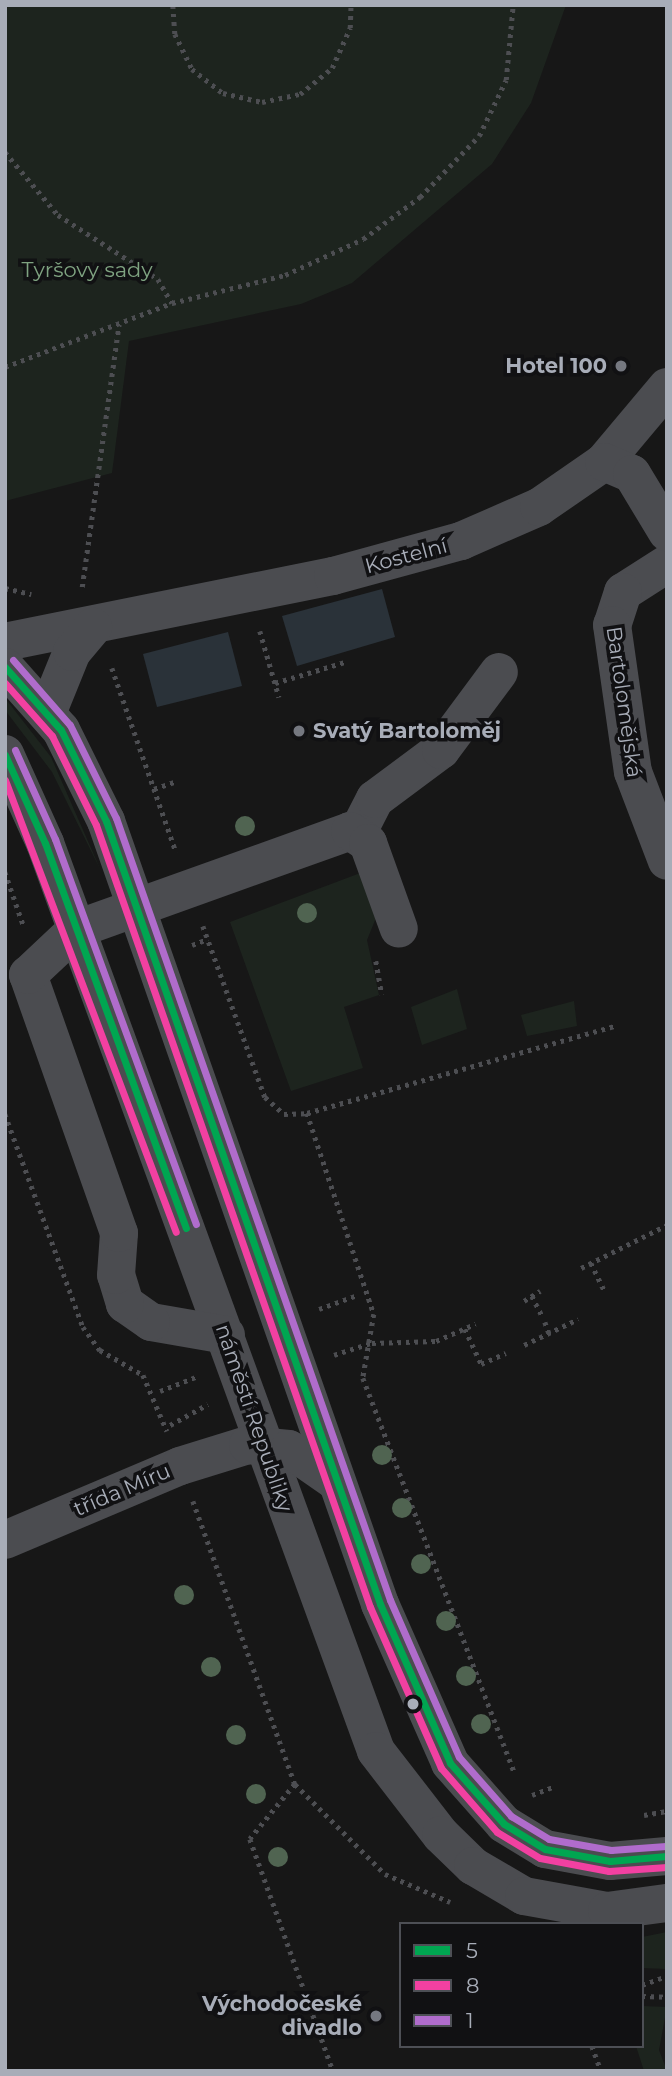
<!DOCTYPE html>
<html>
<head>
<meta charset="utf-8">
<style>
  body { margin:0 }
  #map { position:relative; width:672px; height:2076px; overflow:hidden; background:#171717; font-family:Montserrat,sans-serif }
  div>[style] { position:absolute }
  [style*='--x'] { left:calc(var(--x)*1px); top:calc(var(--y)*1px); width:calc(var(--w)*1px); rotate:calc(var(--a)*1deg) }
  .green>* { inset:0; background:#1d241e }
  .water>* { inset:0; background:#2a3239 }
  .path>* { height:4.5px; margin-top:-2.25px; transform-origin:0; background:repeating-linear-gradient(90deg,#4d4e52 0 3.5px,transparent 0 8.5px) }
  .minor>* { height:38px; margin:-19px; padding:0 19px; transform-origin:19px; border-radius:19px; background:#4b4c50 }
  .bus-1>* { height:7px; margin:-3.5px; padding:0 3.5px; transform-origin:3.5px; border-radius:3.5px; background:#00a651 }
  .bus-2>* { height:7px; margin:-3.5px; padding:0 3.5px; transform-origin:3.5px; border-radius:3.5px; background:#f240a1 }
  .bus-3>* { height:7px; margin:-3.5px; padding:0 3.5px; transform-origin:3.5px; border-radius:3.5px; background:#b06ccc }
  .trees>* { width:20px; height:20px; margin:-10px; border-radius:50%; background:#506451 }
  .dots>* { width:19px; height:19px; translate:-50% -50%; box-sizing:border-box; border:4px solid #111113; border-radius:50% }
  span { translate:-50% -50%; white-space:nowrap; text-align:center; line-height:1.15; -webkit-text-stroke:7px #111113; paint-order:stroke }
  .park-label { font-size:21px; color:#7fa381 }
  .poi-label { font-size:21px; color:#a8adb8; font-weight:700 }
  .right { translate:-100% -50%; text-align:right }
  .left { translate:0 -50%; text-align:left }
  .street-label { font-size:21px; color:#a8adb8 }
  .frame { position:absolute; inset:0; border:7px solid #a8adb8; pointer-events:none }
  .legend { position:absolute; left:399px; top:1922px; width:245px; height:126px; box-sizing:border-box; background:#111113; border:2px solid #4d4f55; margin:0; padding:9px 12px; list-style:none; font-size:21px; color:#a8adb8 }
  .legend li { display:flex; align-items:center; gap:14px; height:35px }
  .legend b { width:35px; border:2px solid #4d4f55 }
</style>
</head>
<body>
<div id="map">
  <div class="green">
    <div style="clip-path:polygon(5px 5px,566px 5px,531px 103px,492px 164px,352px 283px,301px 304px,129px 341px,112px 473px,5px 501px)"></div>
    <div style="clip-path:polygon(5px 698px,51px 757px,101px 871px,52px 772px,5px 710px)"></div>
    <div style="clip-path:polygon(363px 872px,378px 913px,367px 940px,379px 995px,344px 1007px,363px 1068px,291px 1091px,230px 922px)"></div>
    <div style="clip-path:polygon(457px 989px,467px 1029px,422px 1045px,411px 1007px)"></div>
    <div style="clip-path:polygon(574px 1001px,577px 1026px,527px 1036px,521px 1015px)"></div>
    <div style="clip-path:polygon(667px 1932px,667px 1969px,642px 1968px,642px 1937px)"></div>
    <div style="clip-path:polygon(642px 2006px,667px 2007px,659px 2050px,667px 2071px,644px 2071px,636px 2046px,642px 2046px)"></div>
  </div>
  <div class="water">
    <div style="clip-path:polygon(382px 589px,395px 637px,297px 666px,282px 616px)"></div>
    <div style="clip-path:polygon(228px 632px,242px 686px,157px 707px,143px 654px)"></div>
  </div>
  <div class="path">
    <div style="--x:173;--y:5;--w:29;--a:86"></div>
    <div style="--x:175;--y:34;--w:39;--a:64"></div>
    <div style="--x:192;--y:69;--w:39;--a:38"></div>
    <div style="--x:223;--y:93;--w:40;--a:13"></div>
    <div style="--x:262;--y:102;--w:39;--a:-12"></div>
    <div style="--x:300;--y:94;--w:41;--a:-39.1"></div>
    <div style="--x:332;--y:68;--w:44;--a:-65.8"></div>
    <div style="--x:350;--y:28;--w:23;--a:-88"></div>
    <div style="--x:5;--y:152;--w:82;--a:49.9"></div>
    <div style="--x:58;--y:215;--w:119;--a:32.6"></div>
    <div style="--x:158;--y:279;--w:28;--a:60"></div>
    <div style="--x:5;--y:367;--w:179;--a:-21"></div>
    <div style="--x:172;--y:303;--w:116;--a:-13.9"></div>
    <div style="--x:285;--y:275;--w:86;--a:-24.8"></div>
    <div style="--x:363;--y:239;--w:71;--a:-36.4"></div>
    <div style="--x:420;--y:197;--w:85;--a:-46"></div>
    <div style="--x:479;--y:136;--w:62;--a:-64.3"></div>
    <div style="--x:506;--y:80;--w:75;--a:-84.7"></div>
    <div style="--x:82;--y:587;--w:265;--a:-82"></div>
    <div style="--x:5;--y:588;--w:27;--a:13"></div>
    <div style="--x:260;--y:631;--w:69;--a:73.9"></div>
    <div style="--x:112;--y:668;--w:195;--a:70.8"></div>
    <div style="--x:275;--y:683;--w:76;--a:-16.8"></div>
    <div style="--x:154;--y:789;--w:24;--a:-19"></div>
    <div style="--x:5;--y:872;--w:55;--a:70.9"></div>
    <div style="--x:203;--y:926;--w:182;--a:70.1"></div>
    <div style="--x:265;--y:1097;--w:25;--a:42"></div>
    <div style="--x:284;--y:1114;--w:23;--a:-2"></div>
    <div style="--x:307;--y:1113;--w:212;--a:71.6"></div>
    <div style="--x:374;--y:1314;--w:65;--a:99.8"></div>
    <div style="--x:363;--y:1378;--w:423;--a:69"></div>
    <div style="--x:192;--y:945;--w:17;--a:-21"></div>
    <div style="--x:376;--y:961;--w:34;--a:80"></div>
    <div style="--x:307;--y:1113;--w:319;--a:-15.8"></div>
    <div style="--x:5;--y:1114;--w:227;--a:69.9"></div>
    <div style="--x:83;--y:1327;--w:29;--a:54"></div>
    <div style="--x:100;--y:1350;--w:50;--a:30.2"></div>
    <div style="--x:143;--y:1375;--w:61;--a:66.8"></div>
    <div style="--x:591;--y:1263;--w:30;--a:64"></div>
    <div style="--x:581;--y:1268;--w:96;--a:-26.6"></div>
    <div style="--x:532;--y:1296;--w:25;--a:63"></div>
    <div style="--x:524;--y:1301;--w:19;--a:-32"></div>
    <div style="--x:319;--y:1309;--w:38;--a:-20"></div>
    <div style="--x:545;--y:1322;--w:12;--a:70"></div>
    <div style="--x:465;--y:1329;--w:38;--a:65"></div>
    <div style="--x:481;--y:1364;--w:27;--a:-24"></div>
    <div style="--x:524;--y:1345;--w:60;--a:-25.7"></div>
    <div style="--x:334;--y:1355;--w:40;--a:-18"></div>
    <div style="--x:372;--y:1343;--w:64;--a:-1.8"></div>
    <div style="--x:436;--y:1341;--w:43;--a:-23.6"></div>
    <div style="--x:160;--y:1391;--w:41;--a:-21.5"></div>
    <div style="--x:170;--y:1425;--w:43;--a:-28.9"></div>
    <div style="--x:193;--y:1501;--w:301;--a:70.2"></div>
    <div style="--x:295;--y:1784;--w:127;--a:45"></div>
    <div style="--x:385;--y:1874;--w:71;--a:23.3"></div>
    <div style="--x:295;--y:1784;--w:71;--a:129.3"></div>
    <div style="--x:250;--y:1839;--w:246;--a:70.3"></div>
    <div style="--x:532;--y:1795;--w:25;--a:-21"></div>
    <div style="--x:644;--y:1815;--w:23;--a:-10"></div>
    <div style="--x:642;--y:1985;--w:27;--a:-20"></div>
    <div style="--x:642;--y:1996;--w:25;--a:2"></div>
    <div style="--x:592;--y:2046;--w:27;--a:70"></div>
  </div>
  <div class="minor">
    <div style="--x:604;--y:462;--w:98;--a:-50"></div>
    <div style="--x:667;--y:564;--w:52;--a:147.5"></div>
    <div style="--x:623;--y:592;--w:35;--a:108"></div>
    <div style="--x:612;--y:625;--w:148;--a:81.9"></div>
    <div style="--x:633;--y:772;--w:95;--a:69.1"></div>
    <div style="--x:5;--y:642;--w:335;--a:-11.4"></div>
    <div style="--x:333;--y:576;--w:133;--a:-15.3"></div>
    <div style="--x:461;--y:541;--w:85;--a:-23.6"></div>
    <div style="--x:539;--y:507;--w:79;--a:-34.7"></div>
    <div style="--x:604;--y:462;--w:30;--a:23"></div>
    <div style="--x:632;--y:474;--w:68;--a:58.9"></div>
    <div style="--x:5;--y:667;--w:84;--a:48.4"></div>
    <div style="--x:61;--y:730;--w:102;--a:63.7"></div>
    <div style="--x:106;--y:821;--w:830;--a:70.71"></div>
    <div style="--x:380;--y:1604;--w:174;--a:66.2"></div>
    <div style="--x:450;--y:1763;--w:81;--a:48.5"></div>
    <div style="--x:504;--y:1824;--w:48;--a:31.4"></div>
    <div style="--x:545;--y:1849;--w:66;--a:10.5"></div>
    <div style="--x:610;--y:1861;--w:57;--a:-5"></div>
    <div style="--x:48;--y:711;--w:64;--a:-67.9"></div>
    <div style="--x:72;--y:652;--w:33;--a:-50"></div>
    <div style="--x:5;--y:754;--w:98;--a:65.8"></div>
    <div style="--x:45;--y:843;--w:966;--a:69.97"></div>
    <div style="--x:376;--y:1751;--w:106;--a:52.3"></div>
    <div style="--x:441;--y:1835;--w:45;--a:44.1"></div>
    <div style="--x:473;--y:1866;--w:59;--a:30.5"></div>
    <div style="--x:524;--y:1896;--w:84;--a:10.2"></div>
    <div style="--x:607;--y:1911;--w:61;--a:-7.6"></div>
    <div style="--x:358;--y:832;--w:37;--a:-63"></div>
    <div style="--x:375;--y:799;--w:82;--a:-36.6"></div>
    <div style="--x:441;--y:750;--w:97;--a:-53.4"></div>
    <div style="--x:226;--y:1335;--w:76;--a:-170.2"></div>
    <div style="--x:151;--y:1322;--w:32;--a:-145"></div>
    <div style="--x:125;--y:1304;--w:30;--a:-107"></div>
    <div style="--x:116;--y:1275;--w:42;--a:-85.9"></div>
    <div style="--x:119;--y:1233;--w:274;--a:-109.4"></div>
    <div style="--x:28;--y:975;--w:67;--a:-43.2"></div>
    <div style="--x:77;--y:929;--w:290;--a:-19.7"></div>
    <div style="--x:350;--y:831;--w:22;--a:34"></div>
    <div style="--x:368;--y:843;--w:91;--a:70.2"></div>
    <div style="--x:5;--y:1540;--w:190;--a:-22.9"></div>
    <div style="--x:180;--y:1466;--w:71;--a:-17.2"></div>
    <div style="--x:248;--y:1445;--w:41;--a:5.6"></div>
    <div style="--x:289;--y:1449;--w:56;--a:34.8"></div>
  </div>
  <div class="bus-1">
    <div style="--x:5;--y:667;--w:84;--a:48.4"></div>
    <div style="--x:61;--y:730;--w:102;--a:63.7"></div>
    <div style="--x:106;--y:821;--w:830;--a:70.71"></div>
    <div style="--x:380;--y:1604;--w:174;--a:66.2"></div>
    <div style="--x:450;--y:1763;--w:81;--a:48.5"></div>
    <div style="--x:504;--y:1824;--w:48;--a:31.4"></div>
    <div style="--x:545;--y:1849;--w:66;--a:10.5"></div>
    <div style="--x:610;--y:1861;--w:57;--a:-5"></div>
    <div style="--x:5;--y:755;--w:97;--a:65.6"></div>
    <div style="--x:45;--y:843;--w:410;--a:69.9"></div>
  </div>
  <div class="bus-2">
    <div style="--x:5;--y:683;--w:71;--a:48.4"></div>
    <div style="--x:52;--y:736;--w:99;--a:63.7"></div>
    <div style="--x:96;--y:825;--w:829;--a:70.69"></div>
    <div style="--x:370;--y:1607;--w:176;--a:66.2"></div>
    <div style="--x:441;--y:1768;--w:85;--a:48.8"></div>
    <div style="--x:497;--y:1832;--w:50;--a:31.2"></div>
    <div style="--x:540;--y:1858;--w:70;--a:10.7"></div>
    <div style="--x:609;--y:1871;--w:58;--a:-3.9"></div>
    <div style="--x:5;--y:780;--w:483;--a:69.3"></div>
  </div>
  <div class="bus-3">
    <div style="--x:13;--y:660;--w:86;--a:48.8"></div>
    <div style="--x:70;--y:725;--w:104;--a:63.7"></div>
    <div style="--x:116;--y:818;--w:829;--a:70.69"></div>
    <div style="--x:390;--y:1600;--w:171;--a:66.3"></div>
    <div style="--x:459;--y:1757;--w:79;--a:48.6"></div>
    <div style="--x:511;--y:1816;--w:44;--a:31.2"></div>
    <div style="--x:549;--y:1839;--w:63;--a:10.1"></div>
    <div style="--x:611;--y:1850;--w:55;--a:-4.2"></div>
    <div style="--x:15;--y:750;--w:98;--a:65.8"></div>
    <div style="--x:55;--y:839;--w:410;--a:69.9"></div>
  </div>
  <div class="trees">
    <div style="left:245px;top:826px"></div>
    <div style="left:307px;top:913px"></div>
    <div style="left:382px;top:1455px"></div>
    <div style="left:402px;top:1508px"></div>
    <div style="left:421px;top:1564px"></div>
    <div style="left:184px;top:1595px"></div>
    <div style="left:446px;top:1621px"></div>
    <div style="left:211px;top:1667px"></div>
    <div style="left:466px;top:1676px"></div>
    <div style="left:481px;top:1724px"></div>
    <div style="left:236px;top:1735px"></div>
    <div style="left:256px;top:1794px"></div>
    <div style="left:278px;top:1857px"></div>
  </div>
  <div class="dots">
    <div style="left:621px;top:366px;background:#757880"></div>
    <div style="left:299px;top:731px;background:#757880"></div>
    <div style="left:413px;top:1704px;background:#a8adb8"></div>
    <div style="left:376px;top:2016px;background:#757880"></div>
  </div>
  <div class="park-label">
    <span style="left:87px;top:270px">Tyršovy sady</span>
  </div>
  <div class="poi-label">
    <span class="right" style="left:607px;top:366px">Hotel 100</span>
    <span class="left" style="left:313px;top:731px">Svatý Bartoloměj</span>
    <span class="right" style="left:362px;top:2016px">Východočeské<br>divadlo</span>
  </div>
  <div class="street-label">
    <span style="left:406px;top:556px;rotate:-15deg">Kostelní</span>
    <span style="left:624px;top:702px;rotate:82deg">Bartolomějská</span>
    <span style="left:254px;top:1418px;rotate:71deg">náměstí Republiky</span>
    <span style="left:122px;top:1490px;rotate:-23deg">třída Míru</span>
  </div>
  <div class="frame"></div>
  <ul class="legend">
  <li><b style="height:9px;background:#00a651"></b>5</li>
  <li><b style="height:9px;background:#f240a1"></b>8</li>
  <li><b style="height:9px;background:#b06ccc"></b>1</li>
  </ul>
</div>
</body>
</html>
